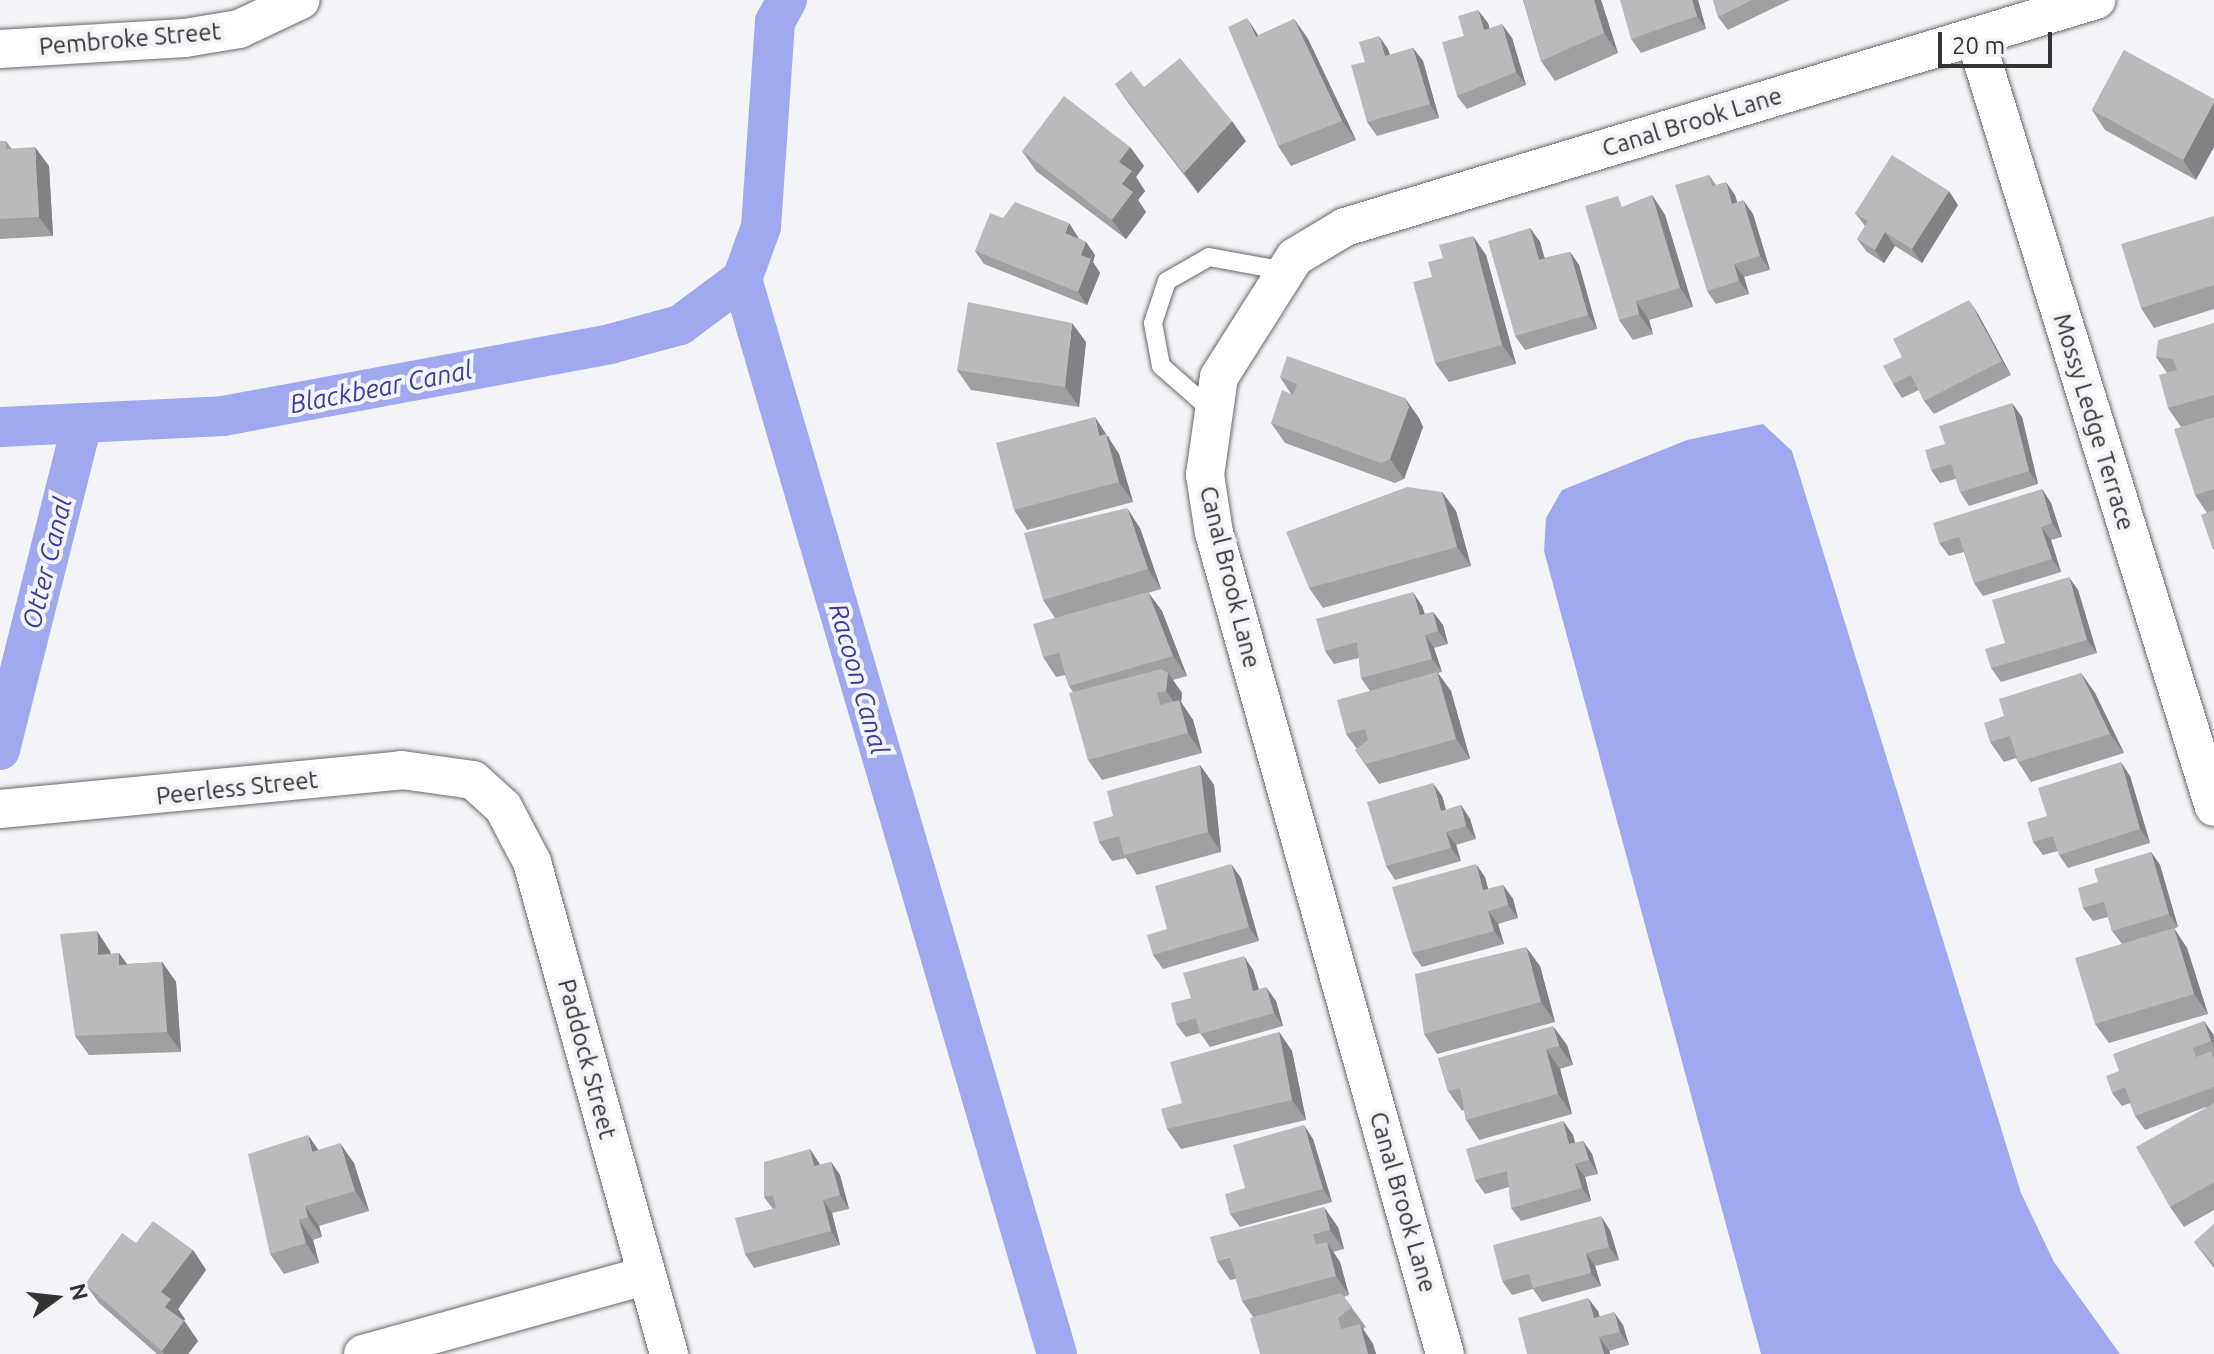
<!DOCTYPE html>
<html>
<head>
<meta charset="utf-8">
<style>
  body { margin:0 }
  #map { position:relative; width:2214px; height:1354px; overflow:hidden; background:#f3f4f7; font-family:Ubuntu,sans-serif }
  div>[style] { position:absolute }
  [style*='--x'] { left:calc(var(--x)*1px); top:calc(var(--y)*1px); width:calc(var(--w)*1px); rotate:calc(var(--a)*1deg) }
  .water>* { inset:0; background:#a0a8f0 }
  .canal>* { height:40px; margin:-20px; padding:0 20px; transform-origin:20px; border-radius:20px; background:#a0a8f0 }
  .roads { filter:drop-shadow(0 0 2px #67686b) drop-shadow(0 0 2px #67686b) }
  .service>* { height:18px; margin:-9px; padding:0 9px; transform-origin:9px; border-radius:9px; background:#fff }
  .minor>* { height:38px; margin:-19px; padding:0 19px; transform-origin:19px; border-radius:19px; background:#fff }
  .wall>* { inset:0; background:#a0a0a3 }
  .shaded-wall>* { inset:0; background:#828284 }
  .building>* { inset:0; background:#bababd }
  span { translate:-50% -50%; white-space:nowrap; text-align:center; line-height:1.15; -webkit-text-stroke:8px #f3f4f7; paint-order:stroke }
  .street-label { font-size:24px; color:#333334 }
  .water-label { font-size:26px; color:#3e3aa0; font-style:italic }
  .north { position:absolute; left:16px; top:1258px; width:80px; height:80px; -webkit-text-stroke:6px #f3f4f7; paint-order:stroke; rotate:75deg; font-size:22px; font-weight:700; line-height:32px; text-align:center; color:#333334 }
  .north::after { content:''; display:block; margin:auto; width:28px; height:36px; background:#333334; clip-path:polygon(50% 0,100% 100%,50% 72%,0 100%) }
  .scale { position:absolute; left:1938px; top:32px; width:114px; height:36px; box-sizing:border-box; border:4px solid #333334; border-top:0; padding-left:10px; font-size:24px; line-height:28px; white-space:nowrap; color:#333334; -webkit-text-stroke:6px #f3f4f7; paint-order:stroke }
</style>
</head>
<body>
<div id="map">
  <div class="water">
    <div style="clip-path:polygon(1763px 424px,1792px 451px,2021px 1193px,2054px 1262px,2120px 1354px,1761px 1354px,1544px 551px,1546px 518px,1562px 490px,1687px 440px)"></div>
  </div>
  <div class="canal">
    <div style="--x:787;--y:0;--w:25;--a:119"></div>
    <div style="--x:775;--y:22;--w:205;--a:93.9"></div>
    <div style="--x:761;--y:227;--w:55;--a:110.1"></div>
    <div style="--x:742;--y:279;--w:1120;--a:73.67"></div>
    <div style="--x:0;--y:427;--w:223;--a:-2.8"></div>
    <div style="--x:223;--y:416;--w:394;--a:-10.5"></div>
    <div style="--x:610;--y:344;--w:73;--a:-15.2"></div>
    <div style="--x:680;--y:325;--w:77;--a:-36.6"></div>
    <div style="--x:0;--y:750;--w:337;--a:-75.9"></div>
  </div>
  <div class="roads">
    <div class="service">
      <div style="--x:1210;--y:409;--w:65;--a:-138.7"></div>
      <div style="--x:1161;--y:366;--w:44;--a:-100.5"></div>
      <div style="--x:1153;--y:323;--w:44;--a:-71.6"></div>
      <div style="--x:1167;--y:281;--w:48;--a:-29.7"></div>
      <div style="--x:1209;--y:257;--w:77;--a:10.4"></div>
    </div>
    <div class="minor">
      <div style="--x:1975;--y:37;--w:806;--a:72.76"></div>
      <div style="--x:0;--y:49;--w:185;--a:-3.4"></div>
      <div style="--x:185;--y:38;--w:55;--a:-9.5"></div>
      <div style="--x:239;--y:29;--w:68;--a:-25.1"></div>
      <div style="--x:0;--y:809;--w:404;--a:-5.5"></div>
      <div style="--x:402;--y:770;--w:72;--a:8"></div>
      <div style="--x:473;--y:780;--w:40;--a:42"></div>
      <div style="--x:503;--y:807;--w:62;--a:62.2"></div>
      <div style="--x:532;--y:862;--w:511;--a:74.44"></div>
      <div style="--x:363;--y:1354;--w:293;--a:-15.5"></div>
      <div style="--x:1445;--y:1354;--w:853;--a:-105.71"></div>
      <div style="--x:1214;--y:533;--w:59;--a:-98.8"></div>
      <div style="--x:1205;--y:475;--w:99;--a:-81.9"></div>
      <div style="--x:1219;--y:377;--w:142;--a:-57.7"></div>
      <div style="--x:1295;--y:257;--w:58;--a:-31"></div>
      <div style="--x:1345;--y:227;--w:785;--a:-16.82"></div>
    </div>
  </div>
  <div class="wall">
    <div style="clip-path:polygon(1523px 0,1601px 0,1618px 53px,1555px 81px,1541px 61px)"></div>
    <div style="clip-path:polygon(1698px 0,1706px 29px,1641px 53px,1631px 39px)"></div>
    <div style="clip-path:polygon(1713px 0,1790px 0,1728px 30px,1718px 17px)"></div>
    <div style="clip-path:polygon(1294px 19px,1308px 39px,1356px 140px,1291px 166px,1278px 146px,1259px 35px)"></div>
    <div style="clip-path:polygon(1488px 23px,1489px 28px,1512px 38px,1526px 85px,1467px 109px,1457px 96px,1464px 36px)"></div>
    <div style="clip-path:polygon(1413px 48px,1423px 61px,1439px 118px,1377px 136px,1367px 122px,1365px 62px,1388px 49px,1390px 55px)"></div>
    <div style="clip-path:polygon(2124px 50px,2196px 180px,2105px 130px,2092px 110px)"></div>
    <div style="clip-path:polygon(1115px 84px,1144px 87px,1246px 141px,1198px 193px,1129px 104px)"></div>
    <div style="clip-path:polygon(0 141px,6px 141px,11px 148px,49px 166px,53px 236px,0 239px)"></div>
    <div style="clip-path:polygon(1130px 147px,1144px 166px,1136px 177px,1145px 191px,1138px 200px,1146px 212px,1126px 239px,1036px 171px,1022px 151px)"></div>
    <div style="clip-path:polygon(1709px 175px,1716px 185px,1735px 195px,1737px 202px,1753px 214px,1770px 270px,1744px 277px,1749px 294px,1716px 304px,1707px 291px)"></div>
    <div style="clip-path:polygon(1652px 195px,1665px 215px,1693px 307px,1649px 320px,1653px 334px,1633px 340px,1619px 320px,1625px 206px)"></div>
    <div style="clip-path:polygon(1958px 205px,1922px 263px,1895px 246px,1884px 263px,1867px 252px,1857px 239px,1865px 226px,1855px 213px)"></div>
    <div style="clip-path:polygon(2214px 216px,2214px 309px,2154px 328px,2141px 308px)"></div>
    <div style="clip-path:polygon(1003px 218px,1078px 237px,1078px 238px,1086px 242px,1095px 255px,1093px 262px,1100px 273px,1087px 305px,984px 264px,975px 251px)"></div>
    <div style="clip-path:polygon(1530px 228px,1540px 242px,1544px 258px,1570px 252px,1579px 265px,1597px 329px,1525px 350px,1515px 336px)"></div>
    <div style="clip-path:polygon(1486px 255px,1516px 364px,1449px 382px,1435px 363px,1432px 277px)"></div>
    <div style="clip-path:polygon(1978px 314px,2011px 375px,1934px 414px,1924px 401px,1919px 390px,1902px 398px,1893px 384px,1902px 357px)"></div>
    <div style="clip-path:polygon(2214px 323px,2214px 550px,2212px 547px,2207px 513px,2195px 495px,2181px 427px,2168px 408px,2167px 373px,2156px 357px)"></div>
    <div style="clip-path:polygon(1086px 342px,1079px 407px,971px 390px,957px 370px)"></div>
    <div style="clip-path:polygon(1280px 377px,1419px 418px,1423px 427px,1404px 479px,1395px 483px,1285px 443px,1271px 423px,1291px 394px)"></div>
    <div style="clip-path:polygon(2022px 417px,2038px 484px,1969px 506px,1960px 492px,1956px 479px,1940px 483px,1931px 470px)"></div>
    <div style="clip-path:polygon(1109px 436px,1110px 440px,1119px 454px,1133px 502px,1027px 530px,1014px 510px)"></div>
    <div style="clip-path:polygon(2042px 489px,2051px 503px,2062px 537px,2051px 540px,2061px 572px,1983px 596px,1974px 583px,1964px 552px,1949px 556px,1939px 543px)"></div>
    <div style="clip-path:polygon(1442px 492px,1456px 511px,1471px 566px,1323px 608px,1309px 588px)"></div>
    <div style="clip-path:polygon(1140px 528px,1161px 589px,1148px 593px,1162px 611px,1187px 676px,1173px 680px,1182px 693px,1181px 702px,1193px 720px,1202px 753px,1102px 780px,1088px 760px,1073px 692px,1069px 686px,1065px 675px,1056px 677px,1043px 657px,1055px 618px,1043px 600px)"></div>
    <div style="clip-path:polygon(2078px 590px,2097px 653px,2001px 682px,1991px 668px,2005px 643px)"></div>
    <div style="clip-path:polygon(1422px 606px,1425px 614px,1433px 612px,1443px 625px,1448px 644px,1434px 648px,1442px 672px,1438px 673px,1451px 691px,1470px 759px,1379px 784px,1355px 750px,1357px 749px,1346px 734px,1370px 691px,1361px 678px,1359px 658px,1334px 664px,1325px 651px)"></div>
    <div style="clip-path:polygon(2081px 673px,2095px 693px,2124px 753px,2031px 782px,2018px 762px,2016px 758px,2004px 762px,1990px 742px,2004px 716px)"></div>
    <div style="clip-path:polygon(1200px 765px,1214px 785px,1221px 852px,1137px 875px,1126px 858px,1112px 861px,1099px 842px,1113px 816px)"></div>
    <div style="clip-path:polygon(2130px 776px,2150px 843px,2068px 868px,2059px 855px,2058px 851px,2043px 855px,2033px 842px,2047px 816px)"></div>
    <div style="clip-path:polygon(1442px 796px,1446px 810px,1461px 805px,1470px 819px,1476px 839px,1456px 845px,1461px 861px,1395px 880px,1386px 866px)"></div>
    <div style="clip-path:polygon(2151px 852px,2160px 865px,2178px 927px,2174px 929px,2187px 948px,2208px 1014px,2109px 1043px,2095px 1024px,2122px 944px,2112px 931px,2108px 917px,2093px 921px,2083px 908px,2098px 882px)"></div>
    <div style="clip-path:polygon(1485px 877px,1488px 889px,1503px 885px,1513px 899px,1518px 918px,1498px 924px,1504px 944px,1422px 967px,1412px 953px)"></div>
    <div style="clip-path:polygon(1241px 878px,1259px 941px,1163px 969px,1153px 955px,1167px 929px)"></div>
    <div style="clip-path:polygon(110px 951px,111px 954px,119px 953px,127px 964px,162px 962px,176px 982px,181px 1052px,89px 1055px,75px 1036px)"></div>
    <div style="clip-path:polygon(1540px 966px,1555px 1022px,1437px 1054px,1424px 1034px)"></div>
    <div style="clip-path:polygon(1253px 970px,1259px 989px,1276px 1001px,1283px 1026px,1210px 1047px,1200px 1033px,1186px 1037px,1176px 1024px,1191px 998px)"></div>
    <div style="clip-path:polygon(2204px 1021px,2214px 1036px,2214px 1210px,2184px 1227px,2170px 1207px,2206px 1107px,2145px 1130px,2135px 1116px,2130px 1103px,2122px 1106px,2112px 1093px,2119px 1071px)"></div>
    <div style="clip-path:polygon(1279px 1032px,1292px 1051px,1306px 1120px,1181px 1149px,1167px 1129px,1182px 1103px)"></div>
    <div style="clip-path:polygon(1567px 1045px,1573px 1065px,1560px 1069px,1572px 1114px,1479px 1140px,1466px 1120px,1464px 1110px,1462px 1111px,1448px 1091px,1438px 1058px)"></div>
    <div style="clip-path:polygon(1563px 1121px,1573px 1135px,1575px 1143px,1583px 1141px,1592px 1154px,1598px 1174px,1585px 1177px,1591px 1201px,1521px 1221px,1511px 1208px,1509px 1187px,1485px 1194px,1475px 1180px)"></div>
    <div style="clip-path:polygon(1313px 1139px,1332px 1202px,1240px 1227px,1230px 1214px,1245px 1188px)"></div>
    <div style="clip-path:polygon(810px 1149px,820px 1165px,831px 1162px,840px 1175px,849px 1209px,832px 1213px,840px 1245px,754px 1268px,745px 1254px,773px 1209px,764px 1197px)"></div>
    <div style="clip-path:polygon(318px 1150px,354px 1163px,369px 1211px,319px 1226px,322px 1237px,313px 1240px,319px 1263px,284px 1274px,270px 1254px)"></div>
    <div style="clip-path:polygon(2214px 1224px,2214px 1268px,2194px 1242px)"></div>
    <div style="clip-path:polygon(1338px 1227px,1344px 1249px,1333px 1252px,1340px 1262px,1349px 1295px,1344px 1297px,1366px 1327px,1363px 1329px,1373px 1344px,1376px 1354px,1260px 1354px,1253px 1317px,1242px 1301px,1236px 1279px,1230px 1280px,1217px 1261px)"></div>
    <div style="clip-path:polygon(1610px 1230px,1619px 1260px,1595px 1266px,1601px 1286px,1542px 1302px,1533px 1289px,1512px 1295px,1502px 1281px)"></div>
    <div style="clip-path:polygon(136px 1243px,193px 1250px,206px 1270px,178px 1309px,185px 1319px,184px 1320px,198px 1341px,188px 1354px,157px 1354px,99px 1303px,85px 1284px)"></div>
    <div style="clip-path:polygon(1598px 1311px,1599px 1316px,1623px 1325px,1629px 1345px,1609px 1351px,1610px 1354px,1527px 1354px)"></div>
  </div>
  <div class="shaded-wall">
    <div style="clip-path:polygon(1594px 0,1601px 0,1618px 53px,1604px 33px)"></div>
    <div style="clip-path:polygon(1692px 0,1698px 0,1706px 29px,1697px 16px)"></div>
    <div style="clip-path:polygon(1478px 10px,1488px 23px,1494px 43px,1484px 30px)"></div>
    <div style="clip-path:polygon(1247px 18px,1260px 38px,1256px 37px)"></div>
    <div style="clip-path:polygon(1294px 19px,1308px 39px,1356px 140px,1342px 121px)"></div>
    <div style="clip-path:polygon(1502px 24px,1512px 38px,1526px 85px,1516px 72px)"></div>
    <div style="clip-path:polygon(1379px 36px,1388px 49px,1394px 70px,1385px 56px)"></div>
    <div style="clip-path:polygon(1413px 48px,1423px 61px,1439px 118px,1430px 104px)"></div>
    <div style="clip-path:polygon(2214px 102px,2214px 147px,2196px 180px,2183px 160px)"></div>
    <div style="clip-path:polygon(1232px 121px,1246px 141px,1198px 193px,1184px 173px)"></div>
    <div style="clip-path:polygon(35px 147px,49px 166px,53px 236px,39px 217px)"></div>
    <div style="clip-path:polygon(1130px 147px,1144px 166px,1136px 177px,1145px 191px,1138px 200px,1146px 212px,1126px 239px,1112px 220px,1119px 162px)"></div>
    <div style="clip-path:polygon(1726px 182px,1735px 195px,1742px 218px,1732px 204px)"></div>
    <div style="clip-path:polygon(1949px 191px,1958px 205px,1922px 263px,1912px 249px)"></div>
    <div style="clip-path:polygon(1652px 195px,1665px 215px,1693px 307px,1680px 288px)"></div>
    <div style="clip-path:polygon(1743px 200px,1753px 214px,1770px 270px,1760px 256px)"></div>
    <div style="clip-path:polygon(1069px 223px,1078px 237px,1074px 247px,1065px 233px)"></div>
    <div style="clip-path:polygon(1530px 228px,1540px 242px,1549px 273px,1539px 260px)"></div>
    <div style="clip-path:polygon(1885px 232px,1895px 246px,1884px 263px,1875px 250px)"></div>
    <div style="clip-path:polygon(1473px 236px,1486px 255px,1516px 364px,1502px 345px)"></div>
    <div style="clip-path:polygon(1086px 242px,1095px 255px,1093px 262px,1100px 273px,1087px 305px,1078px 292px,1081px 255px)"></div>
    <div style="clip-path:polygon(1570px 252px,1579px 265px,1597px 329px,1588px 315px)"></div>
    <div style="clip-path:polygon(1734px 264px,1744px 277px,1749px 294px,1739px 281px)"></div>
    <div style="clip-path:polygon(1969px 300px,1978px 314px,2011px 375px,2002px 361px)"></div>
    <div style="clip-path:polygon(1636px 301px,1649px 320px,1653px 334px,1639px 314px)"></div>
    <div style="clip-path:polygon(1072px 323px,1086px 342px,1079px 407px,1065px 387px)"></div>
    <div style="clip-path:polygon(1405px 398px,1419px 418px,1423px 427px,1404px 479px,1390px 459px)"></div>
    <div style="clip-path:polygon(2012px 403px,2022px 417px,2038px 484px,2029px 471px)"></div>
    <div style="clip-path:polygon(1095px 417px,1119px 454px,1133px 502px,1119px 482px,1099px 436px)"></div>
    <div style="clip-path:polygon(2042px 489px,2051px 503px,2062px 537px,2052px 523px)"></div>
    <div style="clip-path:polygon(1442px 492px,1456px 511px,1471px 566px,1457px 547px)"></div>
    <div style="clip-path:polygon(1127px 508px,1140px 528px,1161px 589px,1148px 569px)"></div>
    <div style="clip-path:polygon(2041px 527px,2051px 540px,2061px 572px,2052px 559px)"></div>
    <div style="clip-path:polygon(2069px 577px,2078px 590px,2097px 653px,2087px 640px)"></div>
    <div style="clip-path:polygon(1148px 592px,1162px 611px,1187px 676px,1173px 656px)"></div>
    <div style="clip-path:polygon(1413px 592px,1422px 606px,1429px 629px,1420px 615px)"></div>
    <div style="clip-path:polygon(1433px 612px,1443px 625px,1448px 644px,1438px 631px)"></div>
    <div style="clip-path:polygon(1425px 635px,1434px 648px,1442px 672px,1432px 659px)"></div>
    <div style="clip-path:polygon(1437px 672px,1451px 691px,1470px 759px,1456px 739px)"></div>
    <div style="clip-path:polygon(1168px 673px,1182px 693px,1181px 702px,1193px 720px,1202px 753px,1188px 733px,1180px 711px,1166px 691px)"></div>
    <div style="clip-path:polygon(2081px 673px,2095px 693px,2124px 753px,2110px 734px)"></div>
    <div style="clip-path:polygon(2121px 762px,2130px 776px,2150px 843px,2140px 829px)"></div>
    <div style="clip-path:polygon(1200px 765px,1214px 785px,1221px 852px,1208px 832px)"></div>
    <div style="clip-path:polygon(1433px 783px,1442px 796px,1450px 825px,1441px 811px)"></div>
    <div style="clip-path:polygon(1461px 805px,1470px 819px,1476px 839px,1466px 826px)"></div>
    <div style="clip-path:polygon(1446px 832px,1456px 845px,1461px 861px,1451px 848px)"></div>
    <div style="clip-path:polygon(2151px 852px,2160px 865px,2178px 927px,2169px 914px)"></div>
    <div style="clip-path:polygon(1231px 864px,1241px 878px,1259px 941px,1249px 927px)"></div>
    <div style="clip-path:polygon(1476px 864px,1485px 877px,1492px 904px,1483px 890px)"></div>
    <div style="clip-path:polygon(1503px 885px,1513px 899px,1518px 918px,1508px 905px)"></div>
    <div style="clip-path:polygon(1488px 911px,1498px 924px,1504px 944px,1494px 931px)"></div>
    <div style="clip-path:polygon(2174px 928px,2187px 948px,2208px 1014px,2194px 994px)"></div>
    <div style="clip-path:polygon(97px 931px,110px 951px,112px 974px,98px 955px)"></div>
    <div style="clip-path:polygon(1526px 947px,1540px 966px,1555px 1022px,1541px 1002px)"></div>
    <div style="clip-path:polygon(119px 953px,133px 973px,119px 965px)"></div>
    <div style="clip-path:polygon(1244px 956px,1253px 970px,1263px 1004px,1253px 991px)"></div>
    <div style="clip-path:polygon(162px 962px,176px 982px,181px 1052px,167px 1032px)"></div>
    <div style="clip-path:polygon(1266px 987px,1276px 1001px,1283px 1026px,1274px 1013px)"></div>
    <div style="clip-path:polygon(2204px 1021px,2213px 1034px,2214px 1045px,2211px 1041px)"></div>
    <div style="clip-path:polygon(1553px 1026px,1567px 1045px,1573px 1065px,1559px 1046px)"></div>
    <div style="clip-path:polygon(1279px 1032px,1292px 1051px,1306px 1120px,1292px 1100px)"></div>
    <div style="clip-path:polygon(1546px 1049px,1560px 1069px,1572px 1114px,1558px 1094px)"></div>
    <div style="clip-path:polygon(1563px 1121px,1573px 1135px,1579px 1158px,1569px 1144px)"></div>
    <div style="clip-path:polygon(1304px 1125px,1313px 1139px,1332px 1202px,1323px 1189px)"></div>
    <div style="clip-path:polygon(308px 1135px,322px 1155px,312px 1152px)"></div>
    <div style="clip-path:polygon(1583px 1141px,1592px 1154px,1598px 1174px,1589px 1160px)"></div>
    <div style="clip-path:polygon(340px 1143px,354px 1163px,369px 1211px,355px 1191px)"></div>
    <div style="clip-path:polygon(810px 1149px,819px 1163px,824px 1180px,814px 1166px)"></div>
    <div style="clip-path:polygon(831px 1162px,840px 1175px,849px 1209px,840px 1195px)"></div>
    <div style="clip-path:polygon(1575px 1164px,1585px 1177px,1591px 1201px,1582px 1188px)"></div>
    <div style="clip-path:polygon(823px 1200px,832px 1213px,840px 1245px,831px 1231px)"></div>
    <div style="clip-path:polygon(305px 1206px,319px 1226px,322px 1237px,308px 1217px)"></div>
    <div style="clip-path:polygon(1324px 1207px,1338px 1227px,1344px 1249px,1330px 1230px)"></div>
    <div style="clip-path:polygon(1601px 1216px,1610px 1230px,1619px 1260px,1609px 1247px)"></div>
    <div style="clip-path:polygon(299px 1220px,313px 1240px,319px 1263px,306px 1243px)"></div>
    <div style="clip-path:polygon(1327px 1242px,1340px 1262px,1349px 1295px,1336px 1276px)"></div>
    <div style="clip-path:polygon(193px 1250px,206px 1270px,178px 1309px,185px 1319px,179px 1327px,165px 1307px,161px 1292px)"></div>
    <div style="clip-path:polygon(1586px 1253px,1595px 1266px,1601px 1286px,1591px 1273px)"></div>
    <div style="clip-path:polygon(1588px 1298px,1598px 1311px,1604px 1331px,1594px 1318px)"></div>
    <div style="clip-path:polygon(1614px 1312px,1623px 1325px,1629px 1345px,1620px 1332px)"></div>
    <div style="clip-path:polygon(184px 1321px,198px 1341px,188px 1354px,164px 1354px,162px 1351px)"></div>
    <div style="clip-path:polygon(1360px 1324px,1373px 1344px,1376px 1354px,1368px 1354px)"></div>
    <div style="clip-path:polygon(1599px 1337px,1609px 1351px,1610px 1354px,1604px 1354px)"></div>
  </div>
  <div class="building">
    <div style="clip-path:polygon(1523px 0,1594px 0,1604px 33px,1541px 61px)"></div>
    <div style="clip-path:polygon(1620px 0,1692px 0,1697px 16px,1631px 39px)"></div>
    <div style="clip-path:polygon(1713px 0,1752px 0,1718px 17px)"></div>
    <div style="clip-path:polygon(1478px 10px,1484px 30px,1502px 24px,1516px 72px,1457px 96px,1442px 42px,1464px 36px,1458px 16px)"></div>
    <div style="clip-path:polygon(1247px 18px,1256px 37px,1294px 19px,1342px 121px,1278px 146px,1228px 27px)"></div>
    <div style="clip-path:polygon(1379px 36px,1385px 56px,1413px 48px,1430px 104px,1367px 122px,1351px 65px,1365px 62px,1359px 42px)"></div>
    <div style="clip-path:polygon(2124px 50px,2214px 99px,2214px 102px,2183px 160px,2092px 110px)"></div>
    <div style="clip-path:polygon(1180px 58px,1232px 121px,1184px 173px,1115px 84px,1131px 71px,1144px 87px)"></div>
    <div style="clip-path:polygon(1064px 96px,1130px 147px,1119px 162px,1132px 171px,1122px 184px,1133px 192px,1112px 220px,1022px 151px)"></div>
    <div style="clip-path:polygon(0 141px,6px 141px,6px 149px,35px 147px,39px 217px,0 219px)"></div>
    <div style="clip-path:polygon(1892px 155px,1949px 191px,1912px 249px,1885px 232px,1875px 250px,1857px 239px,1868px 221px,1855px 213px)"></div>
    <div style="clip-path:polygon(1709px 175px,1712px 186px,1726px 182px,1732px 204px,1743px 200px,1760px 256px,1734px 264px,1739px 281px,1707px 291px,1675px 185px)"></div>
    <div style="clip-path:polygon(1652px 195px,1680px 288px,1636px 301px,1639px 314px,1619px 320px,1585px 206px,1618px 196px,1622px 207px)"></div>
    <div style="clip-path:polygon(1015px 202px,1069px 223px,1065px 233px,1086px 242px,1081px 255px,1091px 259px,1078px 292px,975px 251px,990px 213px,1003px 218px)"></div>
    <div style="clip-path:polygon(2214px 216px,2214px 285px,2141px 308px,2121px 244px)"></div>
    <div style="clip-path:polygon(1530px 228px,1539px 260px,1570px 252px,1588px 315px,1515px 336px,1488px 241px)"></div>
    <div style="clip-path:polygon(1473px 236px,1502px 345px,1435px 363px,1413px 282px,1432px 277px,1428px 262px,1443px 258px,1439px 245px)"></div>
    <div style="clip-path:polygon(1969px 300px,2002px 361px,1924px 401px,1911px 375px,1893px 384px,1883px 366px,1902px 357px,1893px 339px)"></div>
    <div style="clip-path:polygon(968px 302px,1072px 323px,1065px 387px,957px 370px)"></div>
    <div style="clip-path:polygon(2214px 323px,2214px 395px,2168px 408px,2159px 375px,2177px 370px,2173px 359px,2156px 357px,2158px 340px)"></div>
    <div style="clip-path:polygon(1287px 356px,1405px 398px,1409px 407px,1390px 459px,1381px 463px,1271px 423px,1282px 390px,1293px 395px,1297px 384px,1280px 377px)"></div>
    <div style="clip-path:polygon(2012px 403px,2029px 471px,1960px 492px,1951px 464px,1931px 470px,1925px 450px,1945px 444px,1939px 426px)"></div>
    <div style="clip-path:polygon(1095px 417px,1099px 436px,1106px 434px,1119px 482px,1014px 510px,996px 443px)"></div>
    <div style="clip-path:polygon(2214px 417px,2214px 489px,2195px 495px,2174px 429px)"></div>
    <div style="clip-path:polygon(1407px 487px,1442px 492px,1457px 547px,1309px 588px,1286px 532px)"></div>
    <div style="clip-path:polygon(2042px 489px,2052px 523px,2041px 527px,2052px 559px,1974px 583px,1959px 537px,1939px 543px,1933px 523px)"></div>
    <div style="clip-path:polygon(1127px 508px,1148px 569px,1043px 600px,1024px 533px)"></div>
    <div style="clip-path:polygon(2214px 510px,2214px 547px,2212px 547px,2201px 515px)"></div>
    <div style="clip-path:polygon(2069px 577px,2087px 640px,1991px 668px,1985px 649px,2005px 643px,1992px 600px)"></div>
    <div style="clip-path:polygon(1148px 592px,1173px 656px,1069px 686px,1059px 653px,1043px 657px,1033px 624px)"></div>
    <div style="clip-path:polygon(1413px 592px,1420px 615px,1433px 612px,1438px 631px,1425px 635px,1432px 659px,1361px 678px,1357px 642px,1325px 651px,1316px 619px)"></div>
    <div style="clip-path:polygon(1161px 669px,1168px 673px,1166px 691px,1157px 693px,1160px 705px,1179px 700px,1188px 733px,1088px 760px,1069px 693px)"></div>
    <div style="clip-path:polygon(1437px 672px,1456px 739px,1366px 764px,1355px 750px,1368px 740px,1365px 729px,1346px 734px,1337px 700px)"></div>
    <div style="clip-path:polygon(2081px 673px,2110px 734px,2018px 762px,2010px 736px,1990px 742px,1984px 723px,2004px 716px,1999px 699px)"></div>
    <div style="clip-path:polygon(2121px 762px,2140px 829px,2059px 855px,2053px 836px,2033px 842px,2027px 822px,2047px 816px,2038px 788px)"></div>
    <div style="clip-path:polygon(1200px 765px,1208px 832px,1124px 855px,1119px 836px,1099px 842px,1093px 822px,1113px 816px,1107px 791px)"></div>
    <div style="clip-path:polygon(1433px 783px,1441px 811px,1461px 805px,1466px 826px,1446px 832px,1451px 848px,1386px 866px,1367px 802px)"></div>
    <div style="clip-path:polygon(2151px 852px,2169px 914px,2112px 931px,2104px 902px,2083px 908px,2078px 888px,2098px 882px,2094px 869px)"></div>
    <div style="clip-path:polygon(1231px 864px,1249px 927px,1153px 955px,1147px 935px,1167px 929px,1155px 886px)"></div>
    <div style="clip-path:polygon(1476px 864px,1483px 890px,1503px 885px,1508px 905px,1488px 911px,1494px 931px,1412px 953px,1392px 887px)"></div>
    <div style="clip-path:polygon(2174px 928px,2194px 994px,2095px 1024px,2075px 958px)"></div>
    <div style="clip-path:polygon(97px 931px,98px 955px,119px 953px,119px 965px,162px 962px,167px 1032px,75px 1036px,60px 934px)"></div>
    <div style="clip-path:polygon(1526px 947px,1541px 1002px,1424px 1034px,1415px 974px)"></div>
    <div style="clip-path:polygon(1244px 956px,1253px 991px,1266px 987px,1274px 1013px,1200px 1034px,1196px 1018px,1176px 1024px,1171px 1003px,1191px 998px,1183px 973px)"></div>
    <div style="clip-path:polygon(2204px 1021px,2211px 1041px,2193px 1048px,2196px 1057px,2211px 1051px,2214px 1059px,2214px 1087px,2135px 1116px,2125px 1087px,2112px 1093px,2106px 1076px,2119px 1071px,2113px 1054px)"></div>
    <div style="clip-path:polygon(1553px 1026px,1559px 1046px,1546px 1049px,1558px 1094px,1466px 1120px,1460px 1088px,1448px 1091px,1438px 1058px)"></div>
    <div style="clip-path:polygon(1279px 1032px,1292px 1100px,1167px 1129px,1161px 1109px,1182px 1103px,1170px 1062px)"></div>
    <div style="clip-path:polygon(2214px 1103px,2214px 1182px,2170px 1207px,2136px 1147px)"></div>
    <div style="clip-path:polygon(1563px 1121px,1569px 1144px,1583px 1141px,1589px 1160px,1575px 1164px,1582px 1188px,1511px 1208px,1507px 1171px,1475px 1180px,1466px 1149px)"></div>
    <div style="clip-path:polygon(1304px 1125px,1323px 1189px,1230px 1214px,1225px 1194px,1245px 1188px,1233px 1145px)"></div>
    <div style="clip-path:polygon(308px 1135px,312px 1152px,340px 1143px,355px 1191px,305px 1206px,308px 1217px,299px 1220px,306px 1243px,270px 1254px,248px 1154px)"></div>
    <div style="clip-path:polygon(810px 1149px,814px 1166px,831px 1162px,840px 1195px,823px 1200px,831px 1231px,745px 1254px,735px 1218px,776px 1208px,773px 1195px,764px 1197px,764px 1162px)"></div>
    <div style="clip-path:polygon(1324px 1207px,1330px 1230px,1313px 1234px,1316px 1245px,1327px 1242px,1336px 1276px,1242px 1301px,1230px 1257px,1217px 1261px,1210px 1237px)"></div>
    <div style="clip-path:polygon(1601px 1216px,1609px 1247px,1586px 1253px,1591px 1273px,1533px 1288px,1529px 1274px,1502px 1281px,1493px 1245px)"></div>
    <div style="clip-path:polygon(153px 1221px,193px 1250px,161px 1292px,171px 1299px,165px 1307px,184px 1321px,162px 1351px,85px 1284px,122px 1233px,136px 1243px)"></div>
    <div style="clip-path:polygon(2214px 1224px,2214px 1264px,2194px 1242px)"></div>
    <div style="clip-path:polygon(1341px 1293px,1352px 1307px,1338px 1318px,1341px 1329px,1360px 1324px,1368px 1354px,1260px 1354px,1250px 1318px)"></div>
    <div style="clip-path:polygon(1588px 1298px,1594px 1318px,1614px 1312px,1620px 1332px,1599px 1337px,1604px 1354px,1527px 1354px,1518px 1318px)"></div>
  </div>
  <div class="street-label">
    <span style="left:130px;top:39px;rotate:-5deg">Pembroke Street</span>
    <span style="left:1692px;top:122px;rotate:-17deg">Canal Brook Lane</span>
    <span style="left:2094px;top:422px;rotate:73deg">Mossy Ledge Terrace</span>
    <span style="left:1230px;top:577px;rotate:76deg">Canal Brook Lane</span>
    <span style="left:237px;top:788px;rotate:-6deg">Peerless Street</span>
    <span style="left:587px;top:1059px;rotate:75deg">Paddock Street</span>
    <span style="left:1403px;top:1202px;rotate:74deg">Canal Brook Lane</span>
  </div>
  <div class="water-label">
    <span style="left:381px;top:387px;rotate:-11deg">Blackbear Canal</span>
    <span style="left:47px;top:563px;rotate:-76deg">Otter Canal</span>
    <span style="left:859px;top:679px;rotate:74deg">Racoon Canal</span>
  </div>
  <div class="north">N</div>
  <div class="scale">20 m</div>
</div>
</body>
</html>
